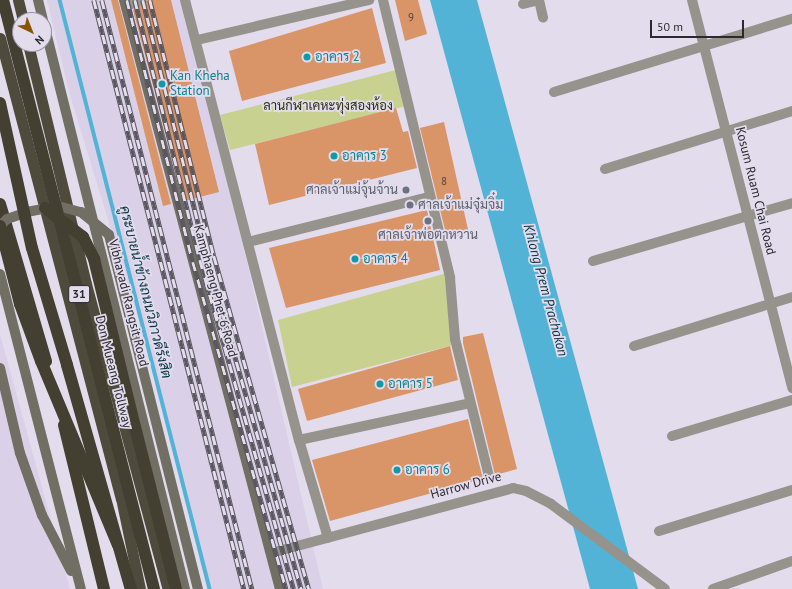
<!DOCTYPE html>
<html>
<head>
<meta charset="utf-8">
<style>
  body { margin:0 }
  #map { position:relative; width:792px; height:589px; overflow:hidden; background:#e2dced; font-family:"PT Sans",Sarabun,sans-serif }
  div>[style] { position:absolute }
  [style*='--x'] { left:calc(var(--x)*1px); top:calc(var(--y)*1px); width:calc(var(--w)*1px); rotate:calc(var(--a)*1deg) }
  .built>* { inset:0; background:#dad1e9 }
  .green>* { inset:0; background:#c9d190 }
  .water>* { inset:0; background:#52b3d6 }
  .stream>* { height:3.5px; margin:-1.75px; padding:0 1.75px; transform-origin:1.75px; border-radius:1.75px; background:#52b3d6 }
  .building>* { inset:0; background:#d99467 }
  .minor>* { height:10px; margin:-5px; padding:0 5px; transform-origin:5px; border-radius:5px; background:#95938c }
  .tertiary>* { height:10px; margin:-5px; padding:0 5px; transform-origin:5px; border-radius:5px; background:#95938c }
  .secondary>* { height:10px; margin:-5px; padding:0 5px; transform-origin:5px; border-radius:5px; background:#716e64 }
  .trunk>* { height:11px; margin:-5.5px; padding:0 5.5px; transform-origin:5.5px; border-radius:5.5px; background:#4e4a3c }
  .motorway>* { height:12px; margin:-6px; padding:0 6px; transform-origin:6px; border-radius:6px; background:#433f31 }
  .rail>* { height:4.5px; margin-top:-2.25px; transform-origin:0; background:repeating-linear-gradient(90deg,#e2dced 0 9px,#5a575f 0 18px); box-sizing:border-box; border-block:1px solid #5a575f }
  .secondary-bridge>* { height:10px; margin:-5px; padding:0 5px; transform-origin:5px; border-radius:5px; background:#716e64 }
  .motorway-bridge>* { height:12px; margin:-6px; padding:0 6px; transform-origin:6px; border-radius:6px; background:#433f31 }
  .dots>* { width:11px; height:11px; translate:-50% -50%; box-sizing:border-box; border:2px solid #e2dced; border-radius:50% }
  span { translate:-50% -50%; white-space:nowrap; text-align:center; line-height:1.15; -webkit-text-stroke:3.5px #e2dced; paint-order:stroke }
  .number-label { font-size:11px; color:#56443d }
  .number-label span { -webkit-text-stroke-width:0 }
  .shield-label span { padding:1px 3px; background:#e2dced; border:1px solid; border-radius:3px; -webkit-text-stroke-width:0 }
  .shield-label { font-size:12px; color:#2b292f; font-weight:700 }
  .culture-label { font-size:13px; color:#0d838f }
  .left { translate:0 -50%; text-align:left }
  .park-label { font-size:13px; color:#2e320f }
  .worship-label { font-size:13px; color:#5b616d }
  .right { translate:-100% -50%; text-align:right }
  .street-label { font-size:13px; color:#2b292f }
  .water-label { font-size:14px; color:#073443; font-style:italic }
  .north { position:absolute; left:12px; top:12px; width:40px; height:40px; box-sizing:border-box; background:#e2dced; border:1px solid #9994a1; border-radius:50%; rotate:137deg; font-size:11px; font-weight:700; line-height:16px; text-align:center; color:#2b292f }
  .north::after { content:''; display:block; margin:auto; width:14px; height:18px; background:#895501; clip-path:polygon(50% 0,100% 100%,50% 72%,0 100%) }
  .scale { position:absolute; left:650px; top:20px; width:94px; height:18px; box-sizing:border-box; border:2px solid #2b292f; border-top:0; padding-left:5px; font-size:12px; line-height:14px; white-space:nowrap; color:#2b292f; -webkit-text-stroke:3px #e2dced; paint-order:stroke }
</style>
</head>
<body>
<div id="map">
  <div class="built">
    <div style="clip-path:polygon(47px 0,186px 0,323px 589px,207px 589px,143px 334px,69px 92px)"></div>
    <div style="clip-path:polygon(0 334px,70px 589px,0 589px)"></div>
  </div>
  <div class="green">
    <div style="clip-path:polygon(396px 70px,406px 106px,230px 150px,220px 115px)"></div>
    <div style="clip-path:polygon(447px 273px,453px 345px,292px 387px,278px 320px)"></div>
  </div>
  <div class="water">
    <div style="clip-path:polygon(430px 0,477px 0,638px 589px,590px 589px)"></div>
  </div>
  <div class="stream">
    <div style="--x:60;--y:0;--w:608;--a:75.71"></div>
  </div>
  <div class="building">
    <div style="clip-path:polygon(111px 0,118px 0,171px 204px,163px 206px)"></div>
    <div style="clip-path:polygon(148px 0,171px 0,219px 192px,184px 201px,133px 10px)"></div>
    <div style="clip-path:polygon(395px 0,418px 0,427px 34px,405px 41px)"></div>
    <div style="clip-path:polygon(372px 8px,386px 63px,242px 101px,229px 51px)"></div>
    <div style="clip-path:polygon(396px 108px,403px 132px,408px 131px,417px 168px,269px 205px,255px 144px)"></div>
    <div style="clip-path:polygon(444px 122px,469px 234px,447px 238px,420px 128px)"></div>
    <div style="clip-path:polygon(427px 210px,440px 270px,286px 308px,269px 248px)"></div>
    <div style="clip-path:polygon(483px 333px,517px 469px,495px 475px,463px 343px,463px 337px)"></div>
    <div style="clip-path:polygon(450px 346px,458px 380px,307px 421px,298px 389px)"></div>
    <div style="clip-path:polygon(468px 419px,483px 479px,330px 521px,312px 460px)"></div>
  </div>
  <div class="minor">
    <div style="--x:185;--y:0;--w:455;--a:75.5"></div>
    <div style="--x:299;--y:440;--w:102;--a:73.5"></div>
    <div style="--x:383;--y:0;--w:286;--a:76.4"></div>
    <div style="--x:450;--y:278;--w:61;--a:85.3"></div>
    <div style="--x:455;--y:339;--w:141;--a:76.1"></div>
    <div style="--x:539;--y:0;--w:18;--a:77"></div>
    <div style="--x:523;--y:4;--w:16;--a:-14"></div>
    <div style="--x:126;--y:6;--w:17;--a:-21"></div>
    <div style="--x:197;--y:40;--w:177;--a:-13.1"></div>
    <div style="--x:554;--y:92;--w:249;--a:-17.1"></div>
    <div style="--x:605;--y:169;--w:196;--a:-17.2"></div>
    <div style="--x:248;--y:242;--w:187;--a:-14"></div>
    <div style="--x:593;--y:261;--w:207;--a:-16.2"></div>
    <div style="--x:634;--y:346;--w:165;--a:-17.2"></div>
    <div style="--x:672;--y:436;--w:125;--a:-16.7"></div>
    <div style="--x:299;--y:440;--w:175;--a:-12.2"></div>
    <div style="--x:659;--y:531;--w:139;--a:-17.1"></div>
    <div style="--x:271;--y:553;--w:251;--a:-15"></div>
    <div style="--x:513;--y:488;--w:13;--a:13"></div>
    <div style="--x:526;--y:491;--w:28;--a:27"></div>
    <div style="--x:551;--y:504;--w:142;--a:36.7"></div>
    <div style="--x:713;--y:589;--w:84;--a:-19.5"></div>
  </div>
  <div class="tertiary">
    <div style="--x:692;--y:0;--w:401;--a:75.5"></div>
  </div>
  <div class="secondary">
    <div style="--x:38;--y:0;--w:21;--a:76"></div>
    <div style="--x:124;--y:0;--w:609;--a:75.17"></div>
    <div style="--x:44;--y:24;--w:582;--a:75.99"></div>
    <div style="--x:0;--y:274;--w:325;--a:75.6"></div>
    <div style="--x:0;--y:368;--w:87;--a:76.8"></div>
    <div style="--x:20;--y:453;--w:66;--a:70.5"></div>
    <div style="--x:42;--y:515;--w:63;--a:62.6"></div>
  </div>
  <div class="trunk">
    <div style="--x:18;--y:0;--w:21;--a:76"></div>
    <div style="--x:0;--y:38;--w:476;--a:75.3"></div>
    <div style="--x:121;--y:498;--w:93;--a:78.2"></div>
    <div style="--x:28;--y:44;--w:247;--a:76.4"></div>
    <div style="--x:86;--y:284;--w:316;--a:75"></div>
  </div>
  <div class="motorway">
    <div style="--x:0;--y:204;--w:164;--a:73.7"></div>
    <div style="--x:67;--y:365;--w:233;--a:74.1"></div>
    <div style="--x:132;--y:415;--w:179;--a:75.8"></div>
    <div style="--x:64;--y:425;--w:169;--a:76.3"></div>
  </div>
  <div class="rail">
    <div style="--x:94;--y:0;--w:608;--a:75.71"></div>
    <div style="--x:102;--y:0;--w:608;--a:75.71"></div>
    <div style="--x:127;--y:0;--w:270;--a:75.9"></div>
    <div style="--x:193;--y:262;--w:340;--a:74.1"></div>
    <div style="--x:135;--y:0;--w:268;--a:76"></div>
    <div style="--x:200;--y:260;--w:342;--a:74.1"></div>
    <div style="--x:143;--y:0;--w:266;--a:76.1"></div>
    <div style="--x:207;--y:258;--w:344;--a:74.1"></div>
    <div style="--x:150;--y:0;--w:264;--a:76"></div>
    <div style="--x:214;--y:256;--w:346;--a:74.1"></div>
  </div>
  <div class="secondary-bridge">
    <div style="--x:0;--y:226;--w:10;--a:-45"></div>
    <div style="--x:7;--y:219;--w:21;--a:-19"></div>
    <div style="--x:27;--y:212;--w:32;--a:-11"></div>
    <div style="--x:58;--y:206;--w:24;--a:15"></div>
    <div style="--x:81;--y:212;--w:36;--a:39"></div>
    <div style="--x:109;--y:235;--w:365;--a:75.9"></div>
  </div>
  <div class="motorway-bridge">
    <div style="--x:3;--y:0;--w:608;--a:75.62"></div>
    <div style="--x:0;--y:103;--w:148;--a:77.6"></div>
    <div style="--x:32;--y:248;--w:122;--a:73.3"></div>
    <div style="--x:45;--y:208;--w:48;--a:37.3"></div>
    <div style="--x:83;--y:237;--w:25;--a:63"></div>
    <div style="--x:94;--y:259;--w:161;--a:76.3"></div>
    <div style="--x:0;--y:226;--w:81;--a:75.6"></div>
    <div style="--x:20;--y:304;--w:61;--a:69.8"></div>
    <div style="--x:41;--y:361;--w:199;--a:67.3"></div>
  </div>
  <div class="dots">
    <div style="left:307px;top:57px;background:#0f9aa8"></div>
    <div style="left:162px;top:84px;background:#0f9aa8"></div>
    <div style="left:334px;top:156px;background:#0f9aa8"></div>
    <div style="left:406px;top:190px;background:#6b7280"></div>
    <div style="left:410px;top:205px;background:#6b7280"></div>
    <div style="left:428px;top:221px;background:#6b7280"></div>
    <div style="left:355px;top:259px;background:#0f9aa8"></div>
    <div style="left:380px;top:384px;background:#0f9aa8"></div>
    <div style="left:397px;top:470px;background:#0f9aa8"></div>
  </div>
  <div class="number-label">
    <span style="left:411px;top:17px">9</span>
    <span style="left:444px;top:181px">8</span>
  </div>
  <div class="shield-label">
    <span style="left:79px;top:294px">31</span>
  </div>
  <div class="culture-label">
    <span class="left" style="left:315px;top:57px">อาคาร 2</span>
    <span class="left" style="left:170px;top:84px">Kan Kheha<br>Station</span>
    <span class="left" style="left:342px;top:156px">อาคาร 3</span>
    <span class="left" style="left:363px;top:259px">อาคาร 4</span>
    <span class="left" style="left:388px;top:384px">อาคาร 5</span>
    <span class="left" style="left:405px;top:470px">อาคาร 6</span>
  </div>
  <div class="park-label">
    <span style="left:328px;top:106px">ลานกีฬาเคหะทุ่งสองห้อง</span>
  </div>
  <div class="worship-label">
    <span class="right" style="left:398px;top:190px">ศาลเจ้าแม่จุ้นจ้าน</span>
    <span class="left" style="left:418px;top:205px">ศาลเจ้าแม่จุ๋มจิ๋ม</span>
    <span style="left:428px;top:235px">ศาลเจ้าพ่อตาหวาน</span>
  </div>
  <div class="street-label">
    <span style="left:755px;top:191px;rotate:76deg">Kosum Ruam Chai Road</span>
    <span style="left:215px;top:291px;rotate:75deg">Kamphaeng Phet 6 Road</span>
    <span style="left:128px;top:303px;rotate:76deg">Vibhavadi Rangsit Road</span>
    <span style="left:113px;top:372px;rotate:76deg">Don Mueang Tollway</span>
    <span style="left:466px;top:486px;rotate:-15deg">Harrow Drive</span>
  </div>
  <div class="water-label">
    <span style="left:546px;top:290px;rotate:75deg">Khlong Prem Prachakon</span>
    <span style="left:146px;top:292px;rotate:76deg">คูระบายน้ำข้างถนนวิภาวดีรังสิต</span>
  </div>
  <div class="north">N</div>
  <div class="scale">50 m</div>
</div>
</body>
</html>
